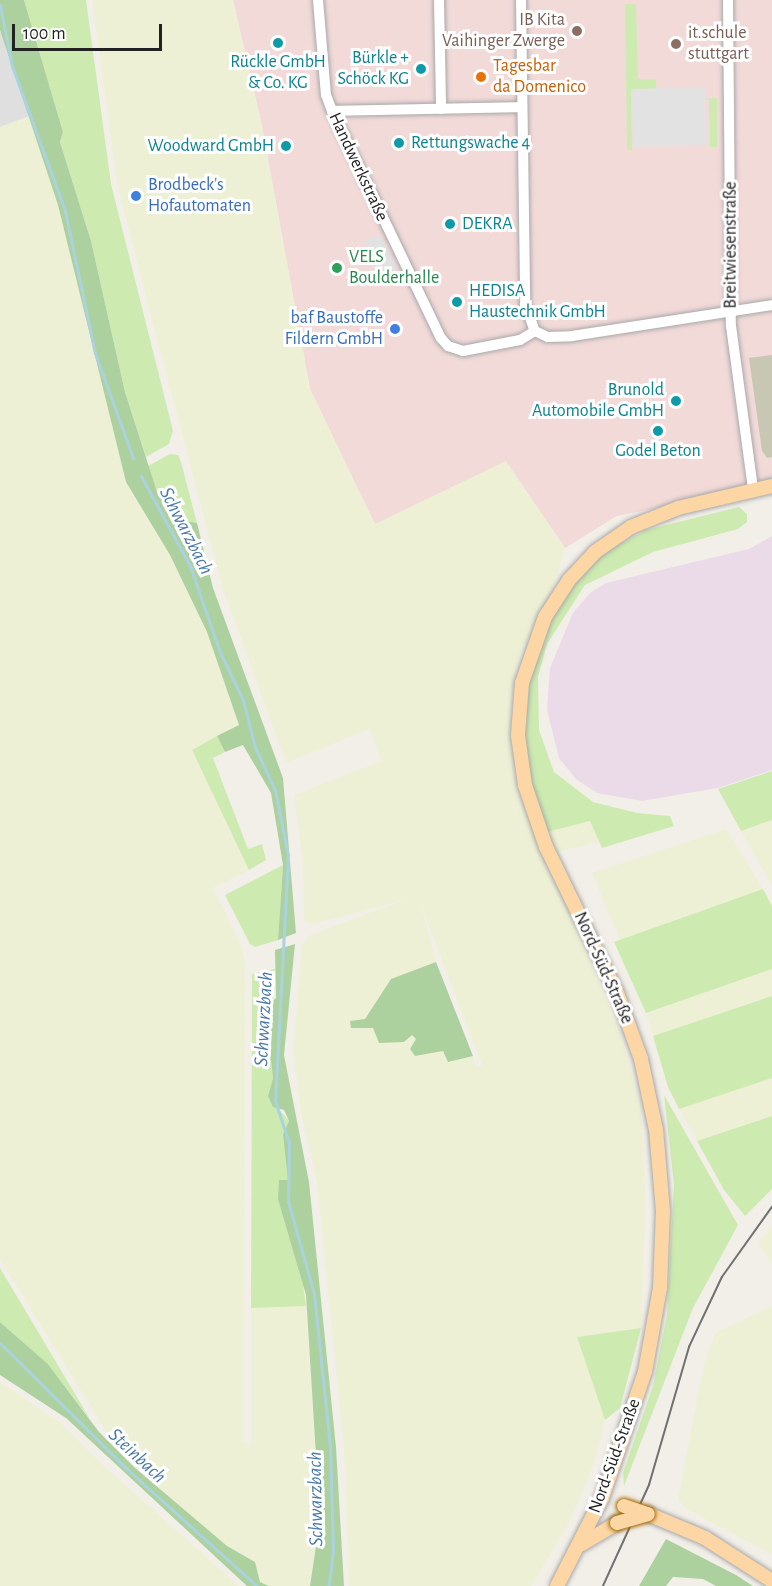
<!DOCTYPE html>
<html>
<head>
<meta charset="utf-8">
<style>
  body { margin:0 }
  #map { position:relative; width:772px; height:1586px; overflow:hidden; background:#f2efe9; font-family:"Alegreya Sans",sans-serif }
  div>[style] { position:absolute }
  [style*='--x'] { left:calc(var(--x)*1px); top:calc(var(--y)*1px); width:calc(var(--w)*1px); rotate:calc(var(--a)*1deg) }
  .residential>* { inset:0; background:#e0dfdf }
  .commercial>* { inset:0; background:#f2dad9 }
  .industrial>* { inset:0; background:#ebdbe8 }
  .construction>* { inset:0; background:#c7c7b4 }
  .farmland>* { inset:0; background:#eef0d5 }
  .grass>* { inset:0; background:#cdebb0 }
  .forest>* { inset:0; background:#add19e }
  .parking>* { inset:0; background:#e2e2e2 }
  .stream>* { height:3px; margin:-1.5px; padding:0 1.5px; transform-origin:1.5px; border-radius:1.5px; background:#aad3df }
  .roads { filter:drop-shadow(0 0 2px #a9a9a9) drop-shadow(0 0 2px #a9a9a9) }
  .minor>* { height:10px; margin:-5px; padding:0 5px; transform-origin:5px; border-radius:5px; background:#fff }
  .major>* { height:14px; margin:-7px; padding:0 7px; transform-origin:7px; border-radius:7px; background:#fcd6a4 }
  .tram>* { height:1.5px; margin:-0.75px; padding:0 0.75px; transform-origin:0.75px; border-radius:0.75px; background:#707070 }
  .bridges { filter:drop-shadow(0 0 2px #a06b00) drop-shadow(0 0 2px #a06b00) }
  .major-bridge>* { height:14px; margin:-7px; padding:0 7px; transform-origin:7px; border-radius:7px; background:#fcd6a4 }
  .dots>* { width:16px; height:16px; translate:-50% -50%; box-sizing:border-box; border:3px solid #fff; border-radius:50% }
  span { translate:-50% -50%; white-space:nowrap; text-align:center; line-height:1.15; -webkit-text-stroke:6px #fff; paint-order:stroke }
  .education-label { font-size:18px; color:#785e54 }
  .right { translate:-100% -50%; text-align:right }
  .left { translate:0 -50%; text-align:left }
  .culture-label { font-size:18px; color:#0d838f }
  .food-label { font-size:18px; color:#c56008 }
  .street-label { font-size:18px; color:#222 }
  .shop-label { font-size:18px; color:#366cbe }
  .leisure-label { font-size:18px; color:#27864d }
  .water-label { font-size:20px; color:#4a7aab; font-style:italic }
  .scale { position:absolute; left:12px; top:24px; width:150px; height:27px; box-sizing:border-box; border:3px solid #222; border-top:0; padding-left:8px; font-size:18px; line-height:21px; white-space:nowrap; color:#222; -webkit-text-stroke:4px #fff; paint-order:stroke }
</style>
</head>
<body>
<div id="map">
  <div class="residential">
    <div style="clip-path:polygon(0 30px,30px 116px,0 127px)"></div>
  </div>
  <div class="commercial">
    <div style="clip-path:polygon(233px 0,772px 0,772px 485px,617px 516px,565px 548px,506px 462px,375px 525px,310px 389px,262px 126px)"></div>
  </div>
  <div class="industrial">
    <div style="clip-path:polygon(772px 536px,772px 770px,718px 788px,642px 801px,597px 793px,576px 779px,559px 758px,547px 710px,550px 668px,573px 613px,590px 593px,606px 583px,749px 549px)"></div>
  </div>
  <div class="construction">
    <div style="clip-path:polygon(772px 355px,772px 457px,767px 458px,762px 451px,749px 358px)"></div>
  </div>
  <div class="farmland">
    <div style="clip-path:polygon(evenodd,92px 0,233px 0,262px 126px,310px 389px,375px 524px,506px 461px,565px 548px,553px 588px,520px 655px,510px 710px,514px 773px,523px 806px,618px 1026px,641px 1104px,646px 1204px,641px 1328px,577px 1337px,605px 1420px,593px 1466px,568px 1525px,531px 1586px,349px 1586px,344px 1449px,317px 1183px,301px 1112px,293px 1051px,302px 944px,310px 935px,408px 899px,313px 924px,304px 921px,303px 864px,294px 795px,381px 761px,370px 729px,286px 763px,222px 586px,139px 270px,117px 184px,92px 0,421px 905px,482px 1065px,476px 1067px,473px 1056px,448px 1062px,443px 1051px,412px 1035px,350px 1021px,365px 1019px,391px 980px,436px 962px,421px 905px)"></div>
    <div style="clip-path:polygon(30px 116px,58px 205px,126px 482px,170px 555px,207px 632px,239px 725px,192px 750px,249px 870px,213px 888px,242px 947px,245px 963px,244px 1442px,251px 1445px,251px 1308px,306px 1306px,320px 1520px,310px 1586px,269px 1586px,260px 1582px,255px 1562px,227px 1546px,179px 1507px,109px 1436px,0 1259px,0 127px)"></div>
    <div style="clip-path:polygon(590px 820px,599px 842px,556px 852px,547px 832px)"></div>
    <div style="clip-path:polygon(772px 820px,772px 886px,741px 831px)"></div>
    <div style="clip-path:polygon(726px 829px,763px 889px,620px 940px,592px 873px)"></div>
    <div style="clip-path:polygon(772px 969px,772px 996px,653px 1036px,646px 1013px)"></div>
    <div style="clip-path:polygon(772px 1078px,772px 1116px,697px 1141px,679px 1109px)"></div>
    <div style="clip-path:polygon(772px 1226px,772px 1264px,758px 1243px)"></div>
    <div style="clip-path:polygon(772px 1306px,772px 1554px,684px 1508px,678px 1498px,704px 1364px,715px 1333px)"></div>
    <div style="clip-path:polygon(0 1382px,61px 1423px,104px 1466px,239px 1586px,0 1586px)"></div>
  </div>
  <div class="grass">
    <div style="clip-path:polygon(24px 0,86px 0,111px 184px,173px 431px,169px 444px,146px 457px,125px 392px,91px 241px,60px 142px,63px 132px)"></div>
    <div style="clip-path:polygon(625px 4px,636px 4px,638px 79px,656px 79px,656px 90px,631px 90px,632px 150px,627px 150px)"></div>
    <div style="clip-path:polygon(717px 98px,717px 147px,710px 147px,709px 100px,703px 99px)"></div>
    <div style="clip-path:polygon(170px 454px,178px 455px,181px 462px,197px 523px,180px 520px,171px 500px,158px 495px,148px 466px)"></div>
    <div style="clip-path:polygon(739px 507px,747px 514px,747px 522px,738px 529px,653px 552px,585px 585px,547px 644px,538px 677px,539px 730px,554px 772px,593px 802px,637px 813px,670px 816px,674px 826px,602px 848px,590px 821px,547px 832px,528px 777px,523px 731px,526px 685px,537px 643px,575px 582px,607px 551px,646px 530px)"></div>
    <div style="clip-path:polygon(217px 736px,225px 752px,213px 758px,248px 849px,262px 844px,266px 860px,249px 870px,192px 750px)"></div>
    <div style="clip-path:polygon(772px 771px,772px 820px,741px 831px,718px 789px)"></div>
    <div style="clip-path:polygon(283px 865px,278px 940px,255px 947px,250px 944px,225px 895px)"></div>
    <div style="clip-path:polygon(763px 889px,772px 906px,772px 969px,646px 1013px,614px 942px)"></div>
    <div style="clip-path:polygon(275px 969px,270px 1052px,273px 1078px,268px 1096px,289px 1121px,283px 1134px,306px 1306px,251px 1308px,252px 974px)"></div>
    <div style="clip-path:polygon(772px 996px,772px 1078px,679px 1109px,668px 1087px,653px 1036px)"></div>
    <div style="clip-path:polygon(664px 1095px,738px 1225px,693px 1308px,624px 1486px,623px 1473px,653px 1386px,667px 1315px,674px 1185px)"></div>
    <div style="clip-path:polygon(772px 1116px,772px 1189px,745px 1216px,724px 1190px,697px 1141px)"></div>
    <div style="clip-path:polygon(0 1268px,90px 1419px,48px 1364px,0 1322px)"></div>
    <div style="clip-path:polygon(641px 1328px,620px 1408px,605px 1420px,577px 1337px)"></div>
  </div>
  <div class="forest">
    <div style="clip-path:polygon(0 0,24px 0,63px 132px,60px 142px,91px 241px,125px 392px,158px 495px,171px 500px,180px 520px,197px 523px,213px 588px,283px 778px,296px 933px,278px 940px,283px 865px,271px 793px,243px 745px,225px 752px,217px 736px,239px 725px,207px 632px,170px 555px,126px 482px,58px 205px,0 30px)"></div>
    <div style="clip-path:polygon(295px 944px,284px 1055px,309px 1182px,336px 1447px,344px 1586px,310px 1586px,320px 1520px,306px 1295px,278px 1199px,279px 1180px,288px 1180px,283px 1134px,289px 1121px,284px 1110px,273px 1107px,268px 1096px,273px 1078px,270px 1052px,271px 1002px,276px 998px,275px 950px)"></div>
    <div style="clip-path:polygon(436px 962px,473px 1056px,448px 1062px,443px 1051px,415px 1056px,410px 1049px,416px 1039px,412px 1035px,404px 1042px,379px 1043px,373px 1028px,351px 1028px,350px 1021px,365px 1019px,391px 979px)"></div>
    <div style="clip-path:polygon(0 1322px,48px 1364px,99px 1432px,134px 1467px,227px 1546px,255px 1562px,260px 1582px,269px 1586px,247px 1586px,66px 1418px,0 1375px)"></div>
    <div style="clip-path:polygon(666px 1539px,736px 1575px,753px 1586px,716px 1586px,703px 1579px,673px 1577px,666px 1586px,639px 1586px)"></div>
  </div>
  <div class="parking">
    <div style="clip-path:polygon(705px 87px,707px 145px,634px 147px,631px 89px)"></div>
    <div style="clip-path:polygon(380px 235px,398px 269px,376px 277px,366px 240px)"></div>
  </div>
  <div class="stream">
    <div style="--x:0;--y:5;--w:62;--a:78.9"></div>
    <div style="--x:12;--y:66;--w:154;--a:69.9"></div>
    <div style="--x:65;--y:211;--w:145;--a:78.1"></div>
    <div style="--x:95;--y:353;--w:112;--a:70.1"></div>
    <div style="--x:141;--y:476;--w:102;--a:61.4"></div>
    <div style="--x:190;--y:566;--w:91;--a:70.8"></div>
    <div style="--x:220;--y:652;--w:53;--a:64.4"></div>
    <div style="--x:243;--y:700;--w:49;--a:75.7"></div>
    <div style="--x:255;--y:747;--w:47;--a:65.1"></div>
    <div style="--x:275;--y:790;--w:66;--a:78.7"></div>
    <div style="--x:288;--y:855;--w:246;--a:93"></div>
    <div style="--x:275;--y:1101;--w:44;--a:71.6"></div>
    <div style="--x:289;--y:1143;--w:58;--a:91"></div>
    <div style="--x:288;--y:1201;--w:97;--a:74.4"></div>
    <div style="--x:314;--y:1294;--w:152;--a:84"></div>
    <div style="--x:330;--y:1445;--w:106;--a:88.4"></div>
    <div style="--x:333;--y:1551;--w:35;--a:97"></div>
    <div style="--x:0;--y:1343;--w:180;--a:44.8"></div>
    <div style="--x:128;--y:1470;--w:173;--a:42"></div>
  </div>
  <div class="roads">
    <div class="minor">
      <div style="--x:318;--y:0;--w:95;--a:85.2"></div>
      <div style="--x:326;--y:95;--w:17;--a:69"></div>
      <div style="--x:332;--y:111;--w:252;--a:64.4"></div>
      <div style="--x:441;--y:338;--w:11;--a:49"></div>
      <div style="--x:448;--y:346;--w:16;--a:18"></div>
      <div style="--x:463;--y:351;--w:58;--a:-10.9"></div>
      <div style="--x:520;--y:340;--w:17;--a:-31"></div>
      <div style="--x:439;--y:0;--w:109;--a:88.9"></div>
      <div style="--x:521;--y:0;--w:304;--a:89.2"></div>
      <div style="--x:525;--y:304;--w:29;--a:70"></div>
      <div style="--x:535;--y:331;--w:14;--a:25"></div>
      <div style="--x:548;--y:337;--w:24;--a:-2"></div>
      <div style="--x:572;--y:336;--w:202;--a:-8.8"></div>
      <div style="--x:728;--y:0;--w:326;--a:89.5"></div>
      <div style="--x:731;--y:326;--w:164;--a:82.3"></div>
      <div style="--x:332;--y:111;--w:190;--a:-1.2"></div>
    </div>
    <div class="major">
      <div style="--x:648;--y:1514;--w:62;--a:22.8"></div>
      <div style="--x:705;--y:1538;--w:80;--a:32.7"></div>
      <div style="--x:582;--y:1544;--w:41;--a:-31"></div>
      <div style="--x:557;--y:1586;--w:99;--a:-62.9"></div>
      <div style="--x:602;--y:1498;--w:133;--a:-71.2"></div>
      <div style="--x:645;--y:1372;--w:85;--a:-79.9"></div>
      <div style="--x:660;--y:1288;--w:77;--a:-87.8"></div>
      <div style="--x:663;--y:1211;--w:81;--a:-94.9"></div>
      <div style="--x:656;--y:1130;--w:73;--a:-101.9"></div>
      <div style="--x:641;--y:1059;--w:70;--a:-110"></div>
      <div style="--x:617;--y:993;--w:162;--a:-115.9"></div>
      <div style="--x:546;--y:847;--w:65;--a:-108.7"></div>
      <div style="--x:525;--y:785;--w:50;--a:-98"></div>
      <div style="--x:518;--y:735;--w:52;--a:-85.6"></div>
      <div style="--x:522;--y:683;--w:70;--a:-70.8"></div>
      <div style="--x:545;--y:617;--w:44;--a:-57"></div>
      <div style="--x:569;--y:580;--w:38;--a:-47"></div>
      <div style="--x:595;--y:552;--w:44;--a:-34.8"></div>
      <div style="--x:631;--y:527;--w:51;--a:-22"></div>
      <div style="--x:678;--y:508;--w:97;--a:-13.2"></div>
    </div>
  </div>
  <div class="tram">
    <div style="--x:603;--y:1586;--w:111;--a:-65.5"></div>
    <div style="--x:649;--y:1485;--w:144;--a:-73.8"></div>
    <div style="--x:689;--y:1347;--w:77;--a:-64.8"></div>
    <div style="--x:722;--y:1277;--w:86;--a:-54.5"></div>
  </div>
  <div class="bridges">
    <div class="major-bridge">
      <div style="--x:624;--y:1506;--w:24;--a:19"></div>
      <div style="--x:617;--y:1523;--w:32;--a:-16"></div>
    </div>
  </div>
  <div class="dots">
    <div style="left:577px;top:31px;background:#8d6e63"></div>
    <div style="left:278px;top:43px;background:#0f9aa8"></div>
    <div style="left:676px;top:44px;background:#8d6e63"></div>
    <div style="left:421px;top:69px;background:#0f9aa8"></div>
    <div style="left:481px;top:77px;background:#e8710a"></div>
    <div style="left:399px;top:143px;background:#0f9aa8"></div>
    <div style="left:286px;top:146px;background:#0f9aa8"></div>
    <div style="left:136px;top:196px;background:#3f7fe0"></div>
    <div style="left:450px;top:224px;background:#0f9aa8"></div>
    <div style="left:337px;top:268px;background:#2e9e5b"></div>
    <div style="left:457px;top:302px;background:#0f9aa8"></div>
    <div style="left:395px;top:329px;background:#3f7fe0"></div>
    <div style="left:676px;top:401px;background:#0f9aa8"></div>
    <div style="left:658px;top:431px;background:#0f9aa8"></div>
  </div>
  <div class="education-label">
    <span class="right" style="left:565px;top:31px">IB Kita<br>Vaihinger Zwerge</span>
    <span class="left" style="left:688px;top:44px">it.schule<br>stuttgart</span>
  </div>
  <div class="culture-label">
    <span class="right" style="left:409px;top:69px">Bürkle +<br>Schöck KG</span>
    <span style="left:278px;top:73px">Rückle GmbH<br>&amp; Co. KG</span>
    <span class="left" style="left:411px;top:143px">Rettungswache 4</span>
    <span class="right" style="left:274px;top:146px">Woodward GmbH</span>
    <span class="left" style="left:462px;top:224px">DEKRA</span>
    <span class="left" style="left:469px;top:302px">HEDISA<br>Haustechnik GmbH</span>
    <span class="right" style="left:664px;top:401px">Brunold<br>Automobile GmbH</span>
    <span style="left:658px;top:451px">Godel Beton</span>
  </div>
  <div class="food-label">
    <span class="left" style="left:493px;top:77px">Tagesbar<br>da Domenico</span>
  </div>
  <div class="street-label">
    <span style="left:358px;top:167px;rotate:65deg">Handwerkstraße</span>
    <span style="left:731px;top:245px;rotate:-90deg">Breitwiesenstraße</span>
    <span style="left:603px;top:968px;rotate:66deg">Nord-Süd-Straße</span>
    <span style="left:615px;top:1456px;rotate:-70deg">Nord-Süd-Straße</span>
  </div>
  <div class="shop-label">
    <span class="left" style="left:148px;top:196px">Brodbeck's<br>Hofautomaten</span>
    <span class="right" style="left:383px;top:329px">baf Baustoffe<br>Fildern GmbH</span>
  </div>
  <div class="leisure-label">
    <span class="left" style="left:349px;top:268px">VELS<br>Boulderhalle</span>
  </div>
  <div class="water-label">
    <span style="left:186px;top:531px;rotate:63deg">Schwarzbach</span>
    <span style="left:264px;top:1019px;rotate:-87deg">Schwarzbach</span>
    <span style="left:137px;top:1456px;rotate:43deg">Steinbach</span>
    <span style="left:316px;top:1499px;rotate:-91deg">Schwarzbach</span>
  </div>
  <div class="scale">100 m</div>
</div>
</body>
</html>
